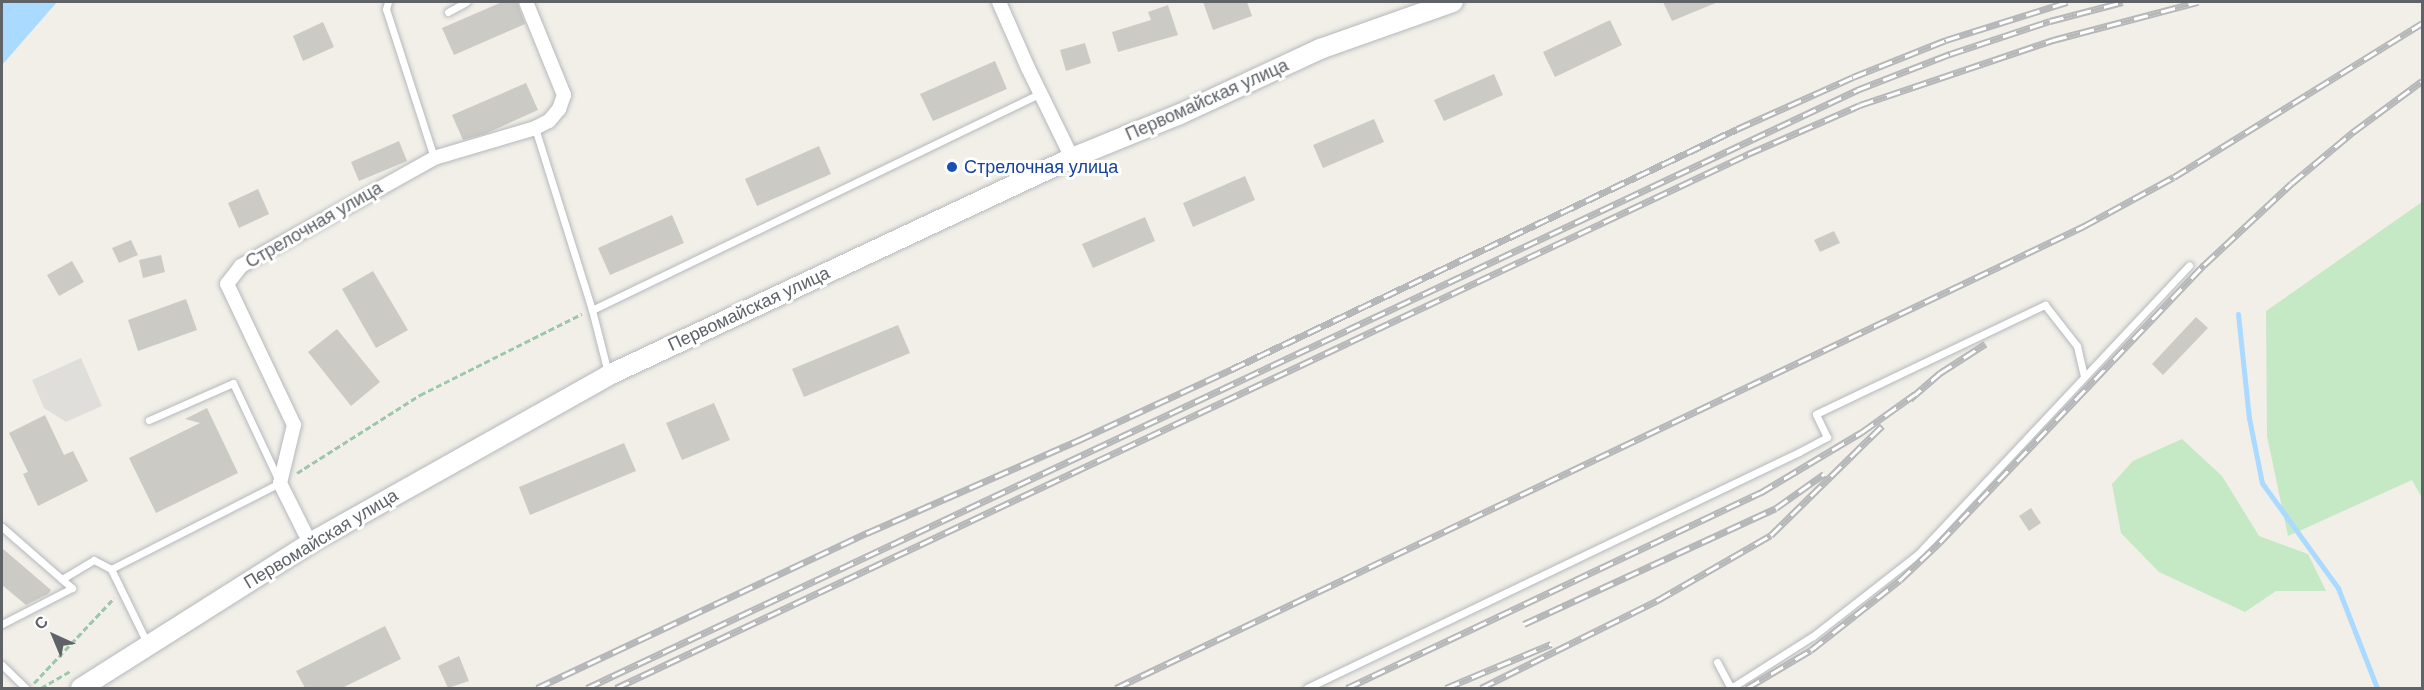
<!DOCTYPE html>
<html>
<head>
<meta charset="utf-8">
<style>
  body { margin:0 }
  #map { position:relative; width:2424px; height:690px; overflow:hidden; background:#f1efe8; font-family:"DM Sans",sans-serif }
  div>[style] { position:absolute }
  [style*='--x'] { left:calc(var(--x)*1px); top:calc(var(--y)*1px); width:calc(var(--w)*1px); rotate:calc(var(--a)*1deg) }
  .industrial>* { inset:0; background:#e0deda }
  .green>* { inset:0; background:#c5e8c5 }
  .water>* { inset:0; background:#aadaff }
  .stream>* { height:5px; margin:-2.5px; padding:0 2.5px; transform-origin:2.5px; border-radius:2.5px; background:#aadaff }
  .building>* { inset:0; background:#cccac5 }
  .path>* { height:3px; margin-top:-1.5px; transform-origin:0; background:repeating-linear-gradient(90deg,#9cc7a9 0 6px,transparent 0 9px) }
  .roads { filter:drop-shadow(0 0 2px #b5b8bc) drop-shadow(0 0 2px #b5b8bc) }
  .lane>* { height:7px; margin:-3.5px; padding:0 3.5px; transform-origin:3.5px; border-radius:3.5px; background:#fff }
  .street>* { height:14px; margin:-7px; padding:0 7px; transform-origin:7px; border-radius:7px; background:#fff }
  .secondary>* { height:20px; margin:-10px; padding:0 10px; transform-origin:10px; border-radius:10px; background:#fff }
  .rail>* { height:7px; margin-top:-3.5px; transform-origin:0; background:repeating-linear-gradient(90deg,#fff 0 14px,#b6b7b8 0 28px); box-sizing:border-box; border-block:2px solid #b6b7b8 }
  .dots>* { width:16px; height:16px; translate:-50% -50%; box-sizing:border-box; border:3px solid #fff; border-radius:50% }
  span { translate:-50% -50%; white-space:nowrap; text-align:center; line-height:1.15; -webkit-text-stroke:6px #fff; paint-order:stroke }
  .street-label { font-size:18px; color:#5f6368 }
  .transit-label { font-size:18px; color:#164399 }
  .left { translate:0 -50%; text-align:left }
  .frame { position:absolute; inset:0; border:3px solid #5f6368; pointer-events:none }
  .north { position:absolute; left:24px; top:606px; width:60px; height:60px; -webkit-text-stroke:4px #fff; paint-order:stroke; rotate:316deg; font-size:16px; font-weight:700; line-height:24px; text-align:center; color:#5f6368 }
  .north::after { content:''; display:block; margin:auto; width:21px; height:27px; background:#5f6368; clip-path:polygon(50% 0,100% 100%,50% 72%,0 100%) }
</style>
</head>
<body>
<div id="map">
  <div class="industrial">
    <div style="clip-path:polygon(81px 358px,102px 406px,66px 422px,44px 408px,32px 380px)"></div>
  </div>
  <div class="green">
    <div style="clip-path:polygon(2422px 202px,2422px 498px,2412px 480px,2288px 536px,2267px 436px,2266px 311px)"></div>
    <div style="clip-path:polygon(2182px 439px,2222px 476px,2259px 536px,2308px 554px,2326px 591px,2276px 591px,2245px 612px,2159px 572px,2121px 533px,2112px 484px,2133px 461px)"></div>
  </div>
  <div class="water">
    <div style="clip-path:polygon(2px 2px,57px 2px,2px 65px)"></div>
  </div>
  <div class="stream">
    <div style="--x:2238;--y:314;--w:105;--a:84"></div>
    <div style="--x:2249;--y:418;--w:66;--a:78.7"></div>
    <div style="--x:2262;--y:483;--w:130;--a:54.1"></div>
    <div style="--x:2338;--y:588;--w:107;--a:68.7"></div>
  </div>
  <div class="building">
    <div style="clip-path:polygon(502px 2px,517px 2px,525px 24px,454px 55px,442px 28px)"></div>
    <div style="clip-path:polygon(1203px 2px,1247px 2px,1252px 16px,1213px 30px)"></div>
    <div style="clip-path:polygon(1663px 2px,1718px 2px,1672px 21px)"></div>
    <div style="clip-path:polygon(1168px 5px,1178px 35px,1118px 52px,1112px 32px,1151px 20px,1148px 12px)"></div>
    <div style="clip-path:polygon(1610px 20px,1622px 45px,1555px 77px,1543px 52px)"></div>
    <div style="clip-path:polygon(323px 22px,334px 47px,303px 61px,293px 36px)"></div>
    <div style="clip-path:polygon(1085px 43px,1091px 63px,1066px 71px,1060px 50px)"></div>
    <div style="clip-path:polygon(995px 61px,1007px 89px,933px 121px,920px 94px)"></div>
    <div style="clip-path:polygon(1494px 74px,1503px 95px,1444px 121px,1434px 100px)"></div>
    <div style="clip-path:polygon(526px 83px,538px 110px,485px 134px,463px 140px,452px 115px)"></div>
    <div style="clip-path:polygon(1374px 119px,1384px 142px,1323px 168px,1313px 145px)"></div>
    <div style="clip-path:polygon(399px 141px,407px 161px,359px 181px,351px 162px)"></div>
    <div style="clip-path:polygon(819px 146px,831px 174px,757px 206px,745px 179px)"></div>
    <div style="clip-path:polygon(1245px 176px,1255px 200px,1193px 227px,1183px 203px)"></div>
    <div style="clip-path:polygon(258px 189px,269px 214px,239px 228px,228px 203px)"></div>
    <div style="clip-path:polygon(672px 215px,684px 243px,610px 275px,598px 248px)"></div>
    <div style="clip-path:polygon(1145px 217px,1155px 241px,1093px 268px,1082px 244px)"></div>
    <div style="clip-path:polygon(1834px 231px,1840px 243px,1820px 252px,1814px 240px)"></div>
    <div style="clip-path:polygon(131px 240px,138px 255px,119px 263px,112px 248px)"></div>
    <div style="clip-path:polygon(161px 255px,165px 272px,143px 278px,139px 260px)"></div>
    <div style="clip-path:polygon(72px 261px,84px 282px,59px 296px,47px 275px)"></div>
    <div style="clip-path:polygon(373px 271px,408px 330px,376px 348px,342px 289px)"></div>
    <div style="clip-path:polygon(186px 299px,197px 330px,138px 351px,128px 320px)"></div>
    <div style="clip-path:polygon(2196px 317px,2208px 328px,2163px 375px,2152px 364px)"></div>
    <div style="clip-path:polygon(898px 325px,910px 353px,804px 397px,792px 369px)"></div>
    <div style="clip-path:polygon(337px 329px,380px 382px,351px 406px,308px 352px)"></div>
    <div style="clip-path:polygon(714px 403px,730px 440px,682px 460px,666px 423px)"></div>
    <div style="clip-path:polygon(207px 408px,238px 473px,156px 513px,129px 458px,200px 423px,185px 419px)"></div>
    <div style="clip-path:polygon(45px 415px,64px 455px,73px 451px,88px 481px,38px 506px,23px 474px,28px 472px,9px 433px)"></div>
    <div style="clip-path:polygon(624px 443px,636px 471px,530px 515px,519px 487px)"></div>
    <div style="clip-path:polygon(2031px 508px,2041px 523px,2029px 531px,2019px 516px)"></div>
    <div style="clip-path:polygon(2px 548px,51px 590px,48px 594px,26px 605px,2px 585px)"></div>
    <div style="clip-path:polygon(385px 626px,401px 659px,342px 688px,305px 688px,296px 671px)"></div>
    <div style="clip-path:polygon(459px 656px,469px 681px,448px 688px,438px 666px)"></div>
  </div>
  <div class="path">
    <div style="--x:297;--y:473;--w:146;--a:-32.4"></div>
    <div style="--x:420;--y:395;--w:181;--a:-26.6"></div>
    <div style="--x:34;--y:683;--w:117;--a:-46.7"></div>
    <div style="--x:41;--y:688;--w:34;--a:-30"></div>
  </div>
  <div class="roads">
    <div class="lane">
      <div style="--x:388;--y:2;--w:7;--a:106"></div>
      <div style="--x:386;--y:9;--w:157;--a:72.1"></div>
      <div style="--x:448;--y:12;--w:21;--a:-29"></div>
      <div style="--x:535;--y:128;--w:191;--a:72.6"></div>
      <div style="--x:592;--y:310;--w:65;--a:75.7"></div>
      <div style="--x:592;--y:310;--w:498;--a:-25.8"></div>
      <div style="--x:2;--y:527;--w:93;--a:41.1"></div>
      <div style="--x:72;--y:588;--w:79;--a:152.8"></div>
      <div style="--x:111;--y:569;--w:190;--a:-27"></div>
      <div style="--x:280;--y:483;--w:110;--a:-115.2"></div>
      <div style="--x:233;--y:383;--w:92;--a:156.2"></div>
      <div style="--x:62;--y:579;--w:37;--a:-31"></div>
      <div style="--x:94;--y:560;--w:19;--a:28"></div>
      <div style="--x:111;--y:569;--w:85;--a:64"></div>
      <div style="--x:1717;--y:662;--w:30;--a:62"></div>
      <div style="--x:2;--y:665;--w:33;--a:44"></div>
      <div style="--x:1307;--y:688;--w:546;--a:-25.63"></div>
      <div style="--x:1799;--y:452;--w:32;--a:-28"></div>
      <div style="--x:1827;--y:437;--w:25;--a:-116"></div>
      <div style="--x:1816;--y:414;--w:254;--a:-25.5"></div>
      <div style="--x:2045;--y:305;--w:52;--a:52"></div>
      <div style="--x:2077;--y:346;--w:31;--a:77"></div>
      <div style="--x:1731;--y:688;--w:97;--a:-32.4"></div>
      <div style="--x:1813;--y:636;--w:133;--a:-38"></div>
      <div style="--x:1918;--y:554;--w:396;--a:-46.8"></div>
    </div>
    <div class="street">
      <div style="--x:999;--y:2;--w:72;--a:66.3"></div>
      <div style="--x:1028;--y:68;--w:100;--a:63.9"></div>
      <div style="--x:310;--y:543;--w:67;--a:-116.6"></div>
      <div style="--x:280;--y:483;--w:60;--a:-76.4"></div>
      <div style="--x:294;--y:425;--w:156;--a:-115.4"></div>
      <div style="--x:227;--y:284;--w:23;--a:-52"></div>
      <div style="--x:241;--y:266;--w:221;--a:-29.2"></div>
      <div style="--x:434;--y:158;--w:105;--a:-16.5"></div>
      <div style="--x:535;--y:128;--w:16;--a:-27"></div>
      <div style="--x:549;--y:121;--w:16;--a:-50"></div>
      <div style="--x:559;--y:109;--w:15;--a:-70"></div>
      <div style="--x:564;--y:95;--w:100;--a:-112.2"></div>
    </div>
    <div class="secondary">
      <div style="--x:81;--y:688;--w:271;--a:-32.3"></div>
      <div style="--x:310;--y:543;--w:343;--a:-29.3"></div>
      <div style="--x:609;--y:375;--w:511;--a:-25.11"></div>
      <div style="--x:1072;--y:158;--w:114;--a:-22.1"></div>
      <div style="--x:1178;--y:115;--w:157;--a:-24.9"></div>
      <div style="--x:1320;--y:49;--w:141;--a:-19.5"></div>
    </div>
  </div>
  <div class="rail">
    <div style="--x:1910;--y:399;--w:40;--a:-41"></div>
    <div style="--x:1940;--y:373;--w:54;--a:-32.8"></div>
    <div style="--x:1524;--y:624;--w:277;--a:-24.7"></div>
    <div style="--x:1776;--y:508;--w:59;--a:-35.3"></div>
    <div style="--x:537;--y:688;--w:365;--a:-25.2"></div>
    <div style="--x:867;--y:533;--w:232;--a:-23.7"></div>
    <div style="--x:1079;--y:440;--w:169;--a:-24.9"></div>
    <div style="--x:1232;--y:369;--w:559;--a:-25.42"></div>
    <div style="--x:1737;--y:129;--w:127;--a:-24.1"></div>
    <div style="--x:1853;--y:77;--w:100;--a:-21.7"></div>
    <div style="--x:1946;--y:40;--w:127;--a:-17.4"></div>
    <div style="--x:587;--y:688;--w:1404;--a:-25.21"></div>
    <div style="--x:1857;--y:90;--w:100;--a:-21.2"></div>
    <div style="--x:1950;--y:54;--w:105;--a:-18.3"></div>
    <div style="--x:2050;--y:21;--w:75;--a:-14.6"></div>
    <div style="--x:616;--y:688;--w:1252;--a:-25.25"></div>
    <div style="--x:1748;--y:154;--w:122;--a:-23.6"></div>
    <div style="--x:1860;--y:105;--w:204;--a:-18.6"></div>
    <div style="--x:2053;--y:40;--w:150;--a:-14.7"></div>
    <div style="--x:1116;--y:688;--w:1073;--a:-25.51"></div>
    <div style="--x:2084;--y:226;--w:102;--a:-28.6"></div>
    <div style="--x:2174;--y:177;--w:292;--a:-31.8"></div>
    <div style="--x:1347;--y:688;--w:457;--a:-25.3"></div>
    <div style="--x:1760;--y:493;--w:119;--a:-30.9"></div>
    <div style="--x:1862;--y:432;--w:65;--a:-35.6"></div>
    <div style="--x:1446;--y:688;--w:114;--a:-22.7"></div>
    <div style="--x:1481;--y:688;--w:198;--a:-26.4"></div>
    <div style="--x:1658;--y:600;--w:130;--a:-29.9"></div>
    <div style="--x:1771;--y:535;--w:156;--a:-44.5"></div>
    <div style="--x:1747;--y:688;--w:74;--a:-30.7"></div>
    <div style="--x:1811;--y:650;--w:113;--a:-38.2"></div>
    <div style="--x:1900;--y:580;--w:55;--a:-43.5"></div>
    <div style="--x:1940;--y:542;--w:383;--a:-46.4"></div>
    <div style="--x:2204;--y:265;--w:120;--a:-43"></div>
    <div style="--x:2292;--y:183;--w:80;--a:-39.9"></div>
    <div style="--x:2353;--y:132;--w:86;--a:-36.5"></div>
  </div>
  <div class="dots">
    <div style="left:952px;top:167px;background:#1a4fb4"></div>
  </div>
  <div class="street-label">
    <span style="left:1207px;top:100px;rotate:-24deg">Первомайская улица</span>
    <span style="left:314px;top:225px;rotate:-30deg">Стрелочная улица</span>
    <span style="left:749px;top:309px;rotate:-25deg">Первомайская улица</span>
    <span style="left:321px;top:539px;rotate:-31deg">Первомайская улица</span>
  </div>
  <div class="transit-label">
    <span class="left" style="left:964px;top:167px">Стрелочная улица</span>
  </div>
  <div class="frame"></div>
  <div class="north">С</div>
</div>
</body>
</html>
